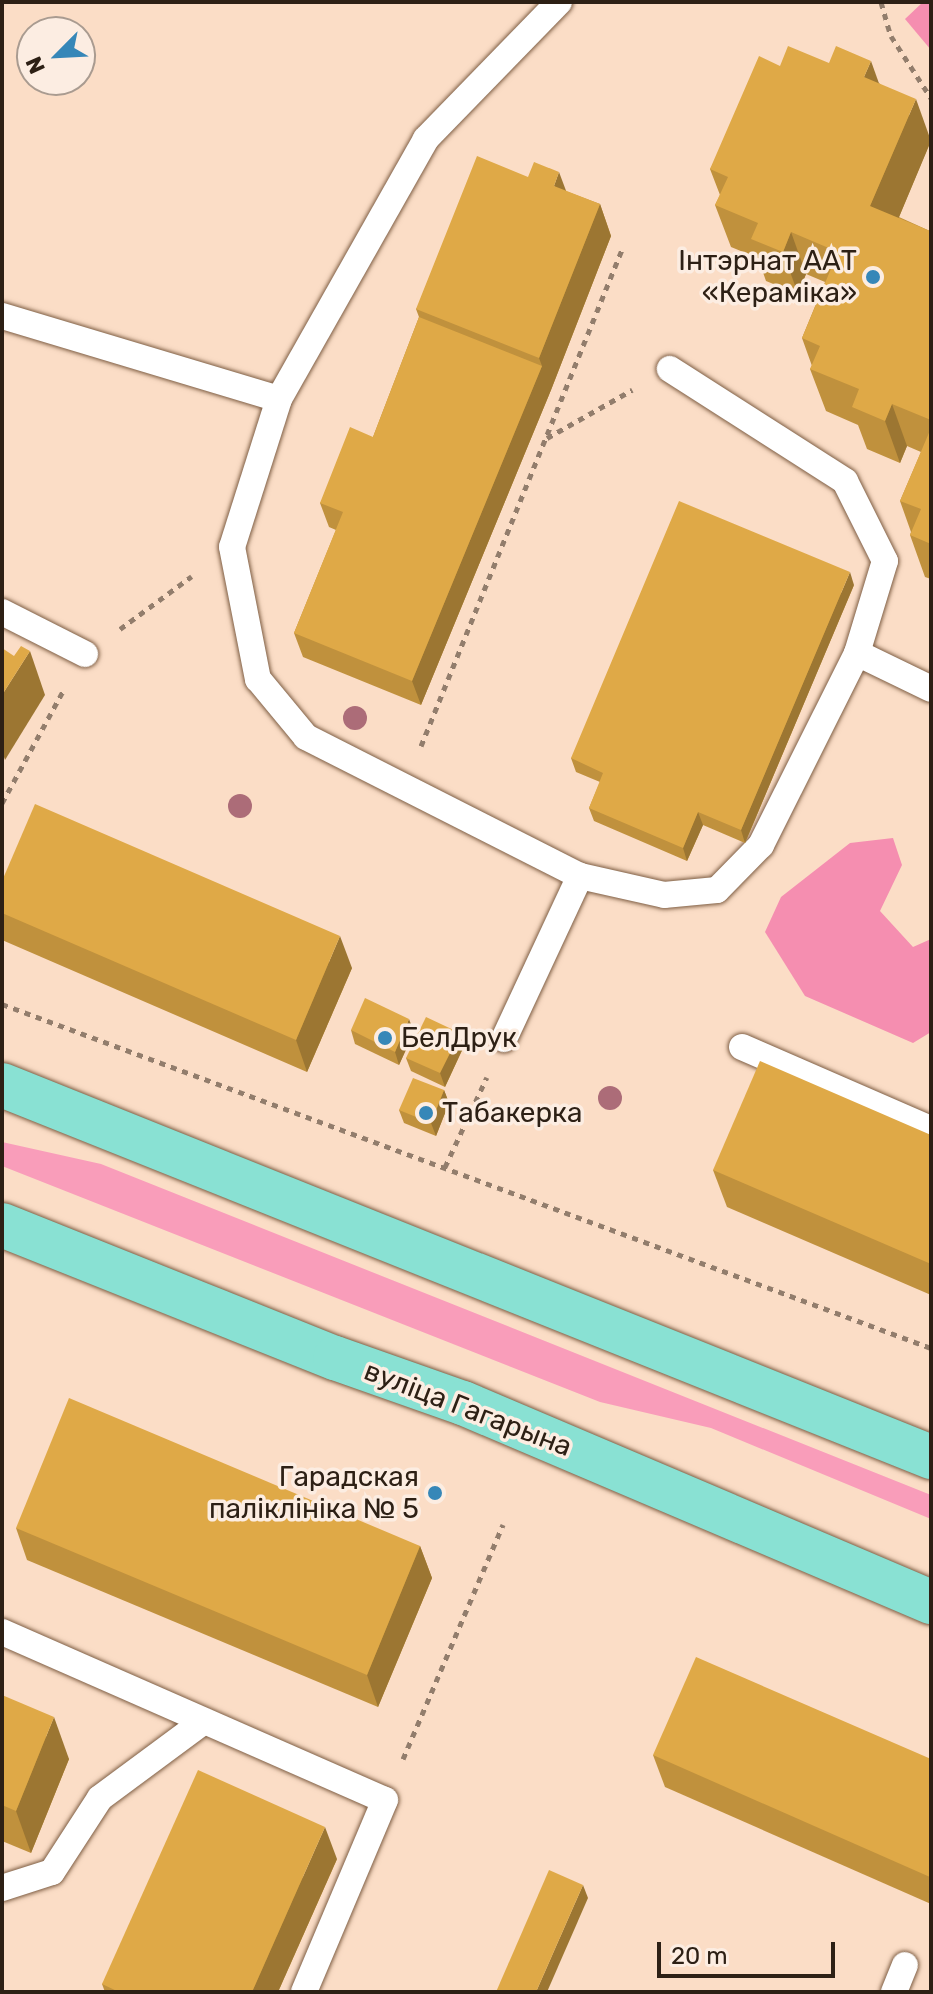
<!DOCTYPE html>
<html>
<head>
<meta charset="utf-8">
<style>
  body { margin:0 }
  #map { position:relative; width:933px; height:1994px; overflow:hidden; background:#fbddc6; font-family:Rubik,sans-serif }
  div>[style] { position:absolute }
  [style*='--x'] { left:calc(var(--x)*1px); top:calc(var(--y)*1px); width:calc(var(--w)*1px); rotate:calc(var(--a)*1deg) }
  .green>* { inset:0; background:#f99dba }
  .forest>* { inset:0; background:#f58eb0 }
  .path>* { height:5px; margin-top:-2.5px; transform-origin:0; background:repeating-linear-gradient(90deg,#927d6c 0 6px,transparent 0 12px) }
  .roads { filter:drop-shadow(0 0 2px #7e5e44) drop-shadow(0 0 2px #7e5e44) }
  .service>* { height:26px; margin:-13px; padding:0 13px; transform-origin:13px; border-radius:13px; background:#fff }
  .primary>* { height:44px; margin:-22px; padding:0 22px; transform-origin:22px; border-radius:22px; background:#89e1d3 }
  .trees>* { width:24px; height:24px; margin:-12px; border-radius:50%; background:#ac6c78 }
  .wall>* { inset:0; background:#c0913d }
  .shaded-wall>* { inset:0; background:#9c7632 }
  .building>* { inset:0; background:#dfa947 }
  .dots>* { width:22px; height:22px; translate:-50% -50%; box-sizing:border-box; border:4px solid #fcede2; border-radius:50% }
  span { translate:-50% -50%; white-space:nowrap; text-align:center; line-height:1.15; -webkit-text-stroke:7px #fcede2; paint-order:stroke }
  .poi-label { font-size:28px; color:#2d2015 }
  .right { translate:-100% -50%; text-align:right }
  .left { translate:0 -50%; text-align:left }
  .street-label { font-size:28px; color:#2d2015 }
  .frame { position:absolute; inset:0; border:4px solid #2d2015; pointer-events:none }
  .north { position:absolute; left:16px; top:16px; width:80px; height:80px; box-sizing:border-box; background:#fcede2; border:2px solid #a99b90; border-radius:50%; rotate:246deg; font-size:22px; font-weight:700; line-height:32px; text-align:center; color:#2d2015 }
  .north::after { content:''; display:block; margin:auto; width:28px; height:36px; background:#3687b8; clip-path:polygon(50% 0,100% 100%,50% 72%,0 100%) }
  .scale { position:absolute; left:657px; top:1942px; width:178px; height:36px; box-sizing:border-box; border:4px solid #2d2015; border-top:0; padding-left:10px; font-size:24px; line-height:28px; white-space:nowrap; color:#2d2015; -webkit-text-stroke:6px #fcede2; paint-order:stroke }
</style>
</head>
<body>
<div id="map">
  <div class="green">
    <div style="clip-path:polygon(2px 1142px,101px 1164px,931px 1495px,931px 1519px,711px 1428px,600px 1402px,2px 1166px)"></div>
  </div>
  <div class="forest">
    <div style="clip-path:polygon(923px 2px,931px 2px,931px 50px,905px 19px)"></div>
    <div style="clip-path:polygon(893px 838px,902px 865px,880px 911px,913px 947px,931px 939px,931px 1032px,913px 1043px,805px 996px,765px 932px,781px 897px,850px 843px)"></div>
  </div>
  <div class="path">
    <div style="--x:881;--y:2;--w:35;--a:74"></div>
    <div style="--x:891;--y:36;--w:74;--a:57.2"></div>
    <div style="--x:547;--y:438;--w:98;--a:-29.5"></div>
    <div style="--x:120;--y:629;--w:89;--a:-36.4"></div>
    <div style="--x:421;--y:746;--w:538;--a:-67.96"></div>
    <div style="--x:2;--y:803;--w:128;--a:-61.4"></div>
    <div style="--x:2;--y:1004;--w:991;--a:20.32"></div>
    <div style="--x:445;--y:1167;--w:99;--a:-65"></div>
    <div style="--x:403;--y:1759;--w:255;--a:-66.9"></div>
  </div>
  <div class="roads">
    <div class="service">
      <div style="--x:559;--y:2;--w:191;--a:134.2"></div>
      <div style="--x:426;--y:139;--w:299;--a:119.5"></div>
      <div style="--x:279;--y:399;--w:155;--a:107.6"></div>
      <div style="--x:232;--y:547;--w:135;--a:78.9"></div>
      <div style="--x:258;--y:679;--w:75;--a:50.4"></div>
      <div style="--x:306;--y:737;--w:307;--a:26.9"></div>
      <div style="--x:580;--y:876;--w:86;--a:12.7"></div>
      <div style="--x:664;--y:895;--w:53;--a:-5.4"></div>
      <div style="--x:717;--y:890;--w:63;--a:-45.6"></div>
      <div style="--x:761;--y:845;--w:215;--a:-63.4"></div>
      <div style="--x:857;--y:653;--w:96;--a:-73.1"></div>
      <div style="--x:885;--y:561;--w:89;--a:-116.6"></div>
      <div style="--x:845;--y:481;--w:208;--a:-147.4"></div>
      <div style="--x:2;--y:316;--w:289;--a:16.7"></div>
      <div style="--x:2;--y:612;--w:93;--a:26.8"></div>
      <div style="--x:857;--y:653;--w:82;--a:25.9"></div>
      <div style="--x:504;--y:1039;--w:180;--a:-65"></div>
      <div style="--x:742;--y:1047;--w:206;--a:23.5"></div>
      <div style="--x:2;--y:1632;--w:418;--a:23.7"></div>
      <div style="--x:385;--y:1800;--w:208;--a:112.9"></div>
      <div style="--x:2;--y:1888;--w:52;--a:-17.7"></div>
      <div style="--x:52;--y:1872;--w:88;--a:-57"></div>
      <div style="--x:100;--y:1798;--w:129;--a:-36.5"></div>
      <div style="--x:894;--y:1992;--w:29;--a:-68"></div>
    </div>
    <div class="primary">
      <div style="--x:2;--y:1085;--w:1001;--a:21.82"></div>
      <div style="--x:2;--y:1225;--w:359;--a:21.8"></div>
      <div style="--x:335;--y:1358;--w:136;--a:19.4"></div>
      <div style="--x:463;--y:1403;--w:509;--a:23.04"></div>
    </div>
  </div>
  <div class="trees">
    <div style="left:355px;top:718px"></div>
    <div style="left:240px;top:806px"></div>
    <div style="left:610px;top:1098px"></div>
  </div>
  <div class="wall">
    <div style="clip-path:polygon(829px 63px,879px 83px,931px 140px,899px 217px,930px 231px,931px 228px,931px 579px,925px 577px,910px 535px,911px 532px,900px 501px,921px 452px,907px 446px,900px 463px,867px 449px,858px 425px,826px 411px,810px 369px,812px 366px,802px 338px,825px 282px,806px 274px,798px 294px,766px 281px,758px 258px,731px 247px,715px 205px,720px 195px,710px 169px,780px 66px)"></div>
    <div style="clip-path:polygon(528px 177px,600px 204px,611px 236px,551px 390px,421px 705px,303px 657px,294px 633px,336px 530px,329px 527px,320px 503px,373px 437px,419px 317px,416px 309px)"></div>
    <div style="clip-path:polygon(854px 585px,745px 843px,703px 825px,687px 861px,594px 821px,589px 808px,600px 782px,576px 772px,571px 758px)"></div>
    <div style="clip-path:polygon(2px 881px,352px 968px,307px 1072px,2px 940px)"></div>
    <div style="clip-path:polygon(351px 1030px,414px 1032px,399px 1065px,355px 1044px)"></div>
    <div style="clip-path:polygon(460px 1033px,464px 1046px,445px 1087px,411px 1071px,406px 1058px)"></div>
    <div style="clip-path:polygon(444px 1090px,449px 1103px,436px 1136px,404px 1123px,399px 1110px)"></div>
    <div style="clip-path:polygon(931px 1135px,931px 1295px,727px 1207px,713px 1170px)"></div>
    <div style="clip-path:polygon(16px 1528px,420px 1546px,432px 1578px,378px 1707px,27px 1560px)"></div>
    <div style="clip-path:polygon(2px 1695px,69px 1759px,31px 1853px,2px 1841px)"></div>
    <div style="clip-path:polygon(653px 1755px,931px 1759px,931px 1904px,665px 1787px)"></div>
    <div style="clip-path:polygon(337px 1859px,278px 1992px,105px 1992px,102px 1984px)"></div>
  </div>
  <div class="shaded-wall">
    <div style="clip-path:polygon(871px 61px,886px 103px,864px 77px)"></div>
    <div style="clip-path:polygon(916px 99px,931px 141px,886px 248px,870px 206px)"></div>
    <div style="clip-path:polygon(559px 172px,571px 204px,554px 186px)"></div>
    <div style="clip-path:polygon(600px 204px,611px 236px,551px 390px,421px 705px,412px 681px,542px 366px,539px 358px)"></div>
    <div style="clip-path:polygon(791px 232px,806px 274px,798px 294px,783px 252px)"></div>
    <div style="clip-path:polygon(892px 404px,907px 446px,900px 463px,885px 421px)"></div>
    <div style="clip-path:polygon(850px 572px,854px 585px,745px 843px,741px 830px)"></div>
    <div style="clip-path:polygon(30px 651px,45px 695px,5px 760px,2px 751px,2px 695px)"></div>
    <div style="clip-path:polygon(698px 812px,703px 825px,687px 861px,683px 848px)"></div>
    <div style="clip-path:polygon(340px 936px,352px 968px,307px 1072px,296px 1040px)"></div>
    <div style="clip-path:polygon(409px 1019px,414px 1032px,399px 1065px,395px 1052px)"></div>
    <div style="clip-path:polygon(460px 1033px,464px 1046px,445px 1087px,440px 1073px)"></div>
    <div style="clip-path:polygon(444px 1090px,449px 1103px,436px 1136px,431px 1123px)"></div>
    <div style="clip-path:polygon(420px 1546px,432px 1578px,378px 1707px,367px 1675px)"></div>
    <div style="clip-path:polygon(54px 1717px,69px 1759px,31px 1853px,16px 1811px)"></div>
    <div style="clip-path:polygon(325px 1827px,337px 1859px,278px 1992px,252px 1992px)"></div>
    <div style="clip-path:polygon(583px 1885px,588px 1898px,547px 1992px,536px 1992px)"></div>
  </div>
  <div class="building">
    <div style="clip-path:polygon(788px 46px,829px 63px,836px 46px,871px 61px,864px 77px,916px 99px,870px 206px,930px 231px,931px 228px,931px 420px,892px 404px,885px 421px,852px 407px,859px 389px,810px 369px,820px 346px,802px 338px,838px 252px,791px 232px,783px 252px,751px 239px,758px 223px,715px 205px,728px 177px,710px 169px,759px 56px,780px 66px)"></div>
    <div style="clip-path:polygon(477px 156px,528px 177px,534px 162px,559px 172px,554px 186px,600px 204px,539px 358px,416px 309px)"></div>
    <div style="clip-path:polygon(419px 317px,542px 366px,412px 681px,294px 633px,343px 512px,320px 503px,350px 427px,373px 437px)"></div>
    <div style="clip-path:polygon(931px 428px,931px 544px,910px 535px,921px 509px,900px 501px)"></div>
    <div style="clip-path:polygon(679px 501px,850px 572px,741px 830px,698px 812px,683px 848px,589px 808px,603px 773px,571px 758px)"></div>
    <div style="clip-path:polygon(21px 646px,30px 651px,2px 695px,2px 648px,14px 656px)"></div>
    <div style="clip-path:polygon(35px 804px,340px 936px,296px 1040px,2px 913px,2px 881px)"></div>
    <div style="clip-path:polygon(365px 998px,409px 1019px,395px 1052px,351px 1030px)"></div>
    <div style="clip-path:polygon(426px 1017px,460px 1033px,440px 1073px,406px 1058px)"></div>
    <div style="clip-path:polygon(760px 1061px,931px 1135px,931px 1264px,713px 1170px)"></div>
    <div style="clip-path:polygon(413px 1078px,444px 1090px,431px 1123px,399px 1110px)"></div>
    <div style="clip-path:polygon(69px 1398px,420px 1546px,367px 1675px,16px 1528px)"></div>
    <div style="clip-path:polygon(696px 1657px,931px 1759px,930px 1877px,653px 1755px)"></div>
    <div style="clip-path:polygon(2px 1695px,54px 1717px,16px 1811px,2px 1805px)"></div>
    <div style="clip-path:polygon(198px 1770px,325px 1827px,252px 1992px,119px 1992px,102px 1984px)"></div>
    <div style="clip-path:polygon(549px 1870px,583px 1885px,536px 1992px,496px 1992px)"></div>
  </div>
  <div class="dots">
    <div style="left:873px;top:277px;background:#3687b8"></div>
    <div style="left:385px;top:1038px;background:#3687b8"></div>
    <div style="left:426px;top:1113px;background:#3687b8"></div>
    <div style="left:435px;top:1493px;background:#3687b8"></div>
  </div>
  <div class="poi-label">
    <span class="right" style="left:857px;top:277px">Інтэрнат ААТ<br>«Кераміка»</span>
    <span class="left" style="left:401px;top:1038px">БелДрук</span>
    <span class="left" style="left:442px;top:1113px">Табакерка</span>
    <span class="right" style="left:419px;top:1493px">Гарадская<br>паліклініка № 5</span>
  </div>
  <div class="street-label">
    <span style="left:468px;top:1409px;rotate:21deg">вуліца Гагарына</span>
  </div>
  <div class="frame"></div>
  <div class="north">N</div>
  <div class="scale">20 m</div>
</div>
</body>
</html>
